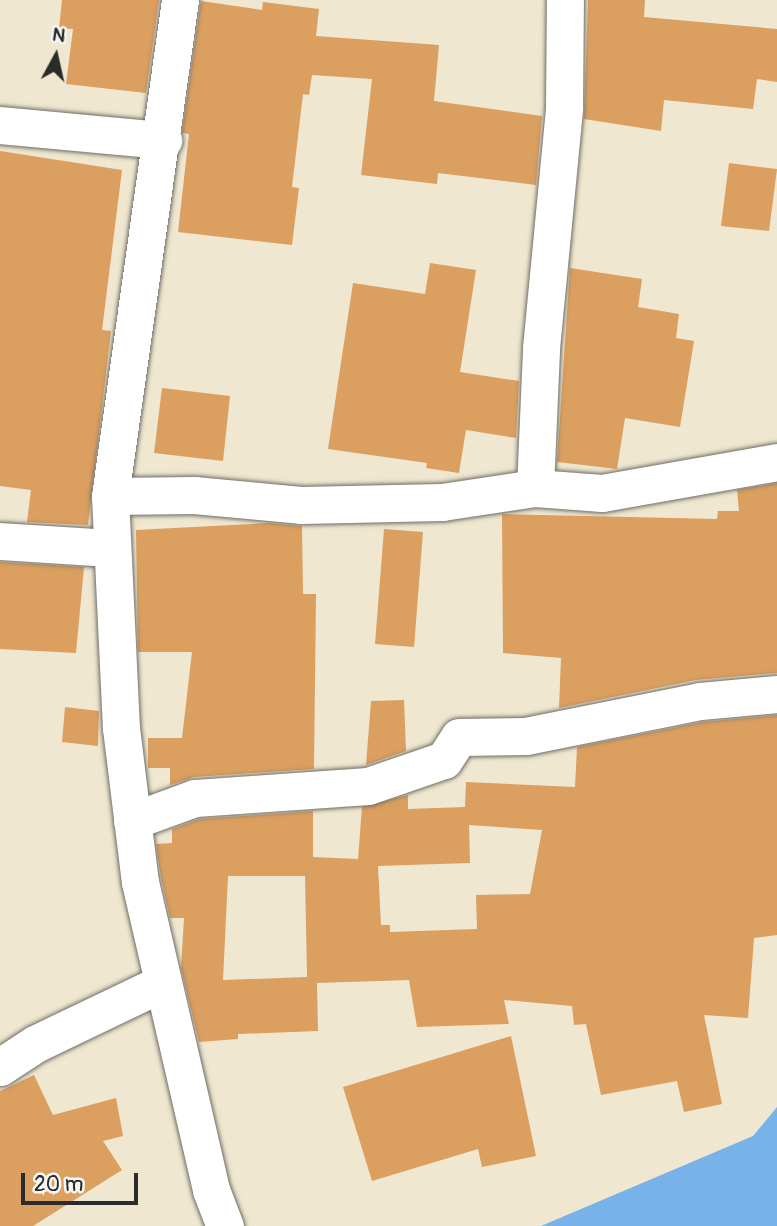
<!DOCTYPE html>
<html>
<head>
<meta charset="utf-8">
<style>
  body { margin:0 }
  #map { position:relative; width:777px; height:1226px; overflow:hidden; background:#efe7d0; font-family:Pangolin,sans-serif }
  div>[style] { position:absolute }
  [style*='--x'] { left:calc(var(--x)*1px); top:calc(var(--y)*1px); width:calc(var(--w)*1px); rotate:calc(var(--a)*1deg) }
  .water>* { inset:0; background:#77b3e9 }
  .building>* { inset:0; background:#db9f60 }
  .roads { filter:drop-shadow(0 0 2px #706d65) drop-shadow(0 0 2px #706d65) }
  .minor>* { height:37px; margin:-18.5px; padding:0 18.5px; transform-origin:18.5px; border-radius:18.5px; background:#fff }
  span { translate:-50% -50%; white-space:nowrap; text-align:center; line-height:1.15; -webkit-text-stroke:5px #f6f6f2; paint-order:stroke }
  .north { position:absolute; left:21px; top:21px; width:70px; height:70px; -webkit-text-stroke:5px #f6f6f2; paint-order:stroke; rotate:8deg; font-size:19px; font-weight:700; line-height:28px; text-align:center; color:#2b2b2b }
  .north::after { content:''; display:block; margin:auto; width:24px; height:32px; background:#2b2b2b; clip-path:polygon(50% 0,100% 100%,50% 72%,0 100%) }
  .scale { position:absolute; left:21px; top:1173px; width:117px; height:32px; box-sizing:border-box; border:4px solid #2b2b2b; border-top:0; padding-left:9px; font-size:21px; line-height:24px; white-space:nowrap; color:#2b2b2b; -webkit-text-stroke:5px #f6f6f2; paint-order:stroke }
</style>
</head>
<body>
<div id="map">
  <div class="water">
    <div style="clip-path:polygon(777px 1107px,777px 1226px,541px 1226px,753px 1136px)"></div>
  </div>
  <div class="building">
    <div style="clip-path:polygon(62px 0,159px 0,146px 93px,66px 84px,73px 29px,59px 28px)"></div>
    <div style="clip-path:polygon(588px 0,645px 0,644px 17px,777px 29px,777px 82px,757px 79px,753px 109px,664px 100px,661px 131px,584px 119px)"></div>
    <div style="clip-path:polygon(201px 1px,262px 10px,263px 2px,319px 9px,316px 36px,439px 45px,434px 101px,542px 116px,536px 185px,438px 173px,437px 184px,361px 175px,372px 79px,312px 75px,309px 95px,303px 94px,292px 187px,299px 188px,292px 245px,178px 232px,189px 134px,182px 133px)"></div>
    <div style="clip-path:polygon(0 151px,122px 170px,102px 330px,111px 331px,88px 525px,27px 522px,31px 490px,0 486px)"></div>
    <div style="clip-path:polygon(729px 163px,777px 169px,769px 231px,721px 226px)"></div>
    <div style="clip-path:polygon(430px 263px,476px 270px,460px 372px,519px 381px,516px 438px,466px 430px,459px 473px,426px 468px,427px 463px,328px 449px,353px 283px,425px 294px)"></div>
    <div style="clip-path:polygon(570px 268px,642px 279px,638px 307px,679px 314px,676px 338px,694px 341px,680px 427px,625px 418px,617px 469px,557px 462px)"></div>
    <div style="clip-path:polygon(162px 388px,230px 396px,223px 461px,154px 453px)"></div>
    <div style="clip-path:polygon(777px 483px,777px 673px,696px 680px,559px 708px,561px 658px,503px 653px,502px 514px,717px 519px,718px 511px,739px 511px,737px 490px)"></div>
    <div style="clip-path:polygon(268px 523px,302px 526px,303px 594px,316px 594px,314px 769px,194px 777px,170px 785px,170px 768px,148px 768px,148px 738px,182px 738px,192px 652px,138px 652px,136px 530px)"></div>
    <div style="clip-path:polygon(384px 529px,423px 532px,414px 647px,375px 644px)"></div>
    <div style="clip-path:polygon(0 562px,84px 567px,76px 653px,0 649px)"></div>
    <div style="clip-path:polygon(404px 700px,406px 751px,366px 765px,371px 701px)"></div>
    <div style="clip-path:polygon(65px 707px,99px 711px,98px 746px,62px 742px)"></div>
    <div style="clip-path:polygon(evenodd,777px 715px,777px 935px,754px 938px,748px 1018px,704px 1015px,722px 1104px,684px 1112px,677px 1081px,601px 1095px,586px 1024px,574px 1025px,572px 1006px,504px 1000px,509px 1024px,417px 1027px,409px 980px,317px 983px,318px 1031px,238px 1034px,238px 1039px,199px 1042px,181px 968px,184px 918px,170px 918px,161px 878px,156px 844px,172px 843px,172px 829px,199px 819px,313px 811px,313px 857px,358px 859px,362px 807px,408px 795px,408px 809px,465px 807px,466px 782px,575px 787px,577px 747px,703px 722px,777px 715px,469px 825px,542px 830px,530px 894px,476px 895px,477px 929px,390px 932px,390px 925px,381px 925px,378px 866px,470px 863px,469px 825px,777px 715px,228px 876px,305px 876px,307px 977px,223px 980px,228px 876px)"></div>
    <div style="clip-path:polygon(511px 1036px,536px 1156px,482px 1167px,478px 1149px,372px 1181px,343px 1087px)"></div>
    <div style="clip-path:polygon(34px 1075px,53px 1115px,116px 1098px,123px 1136px,103px 1141px,122px 1170px,33px 1226px,0 1226px,0 1091px)"></div>
  </div>
  <div class="roads">
    <div class="minor">
      <div style="--x:180;--y:0;--w:501;--a:98.03"></div>
      <div style="--x:110;--y:496;--w:232;--a:87.3"></div>
      <div style="--x:121;--y:728;--w:155;--a:83"></div>
      <div style="--x:140;--y:882;--w:316;--a:77"></div>
      <div style="--x:211;--y:1190;--w:39;--a:69"></div>
      <div style="--x:0;--y:125;--w:164;--a:5.3"></div>
      <div style="--x:535;--y:488;--w:67;--a:4.3"></div>
      <div style="--x:602;--y:493;--w:178;--a:-10"></div>
      <div style="--x:110;--y:496;--w:84;--a:-0.7"></div>
      <div style="--x:194;--y:495;--w:107;--a:5.3"></div>
      <div style="--x:301;--y:505;--w:141;--a:-1.2"></div>
      <div style="--x:442;--y:502;--w:94;--a:-8.6"></div>
      <div style="--x:535;--y:488;--w:140;--a:-87.5"></div>
      <div style="--x:541;--y:348;--w:242;--a:-84.5"></div>
      <div style="--x:564;--y:107;--w:107;--a:-89.5"></div>
      <div style="--x:0;--y:541;--w:112;--a:3.6"></div>
      <div style="--x:132;--y:821;--w:67;--a:-20.1"></div>
      <div style="--x:195;--y:798;--w:173;--a:-4"></div>
      <div style="--x:368;--y:786;--w:80;--a:-18.9"></div>
      <div style="--x:444;--y:760;--w:27;--a:-57"></div>
      <div style="--x:459;--y:737;--w:67;--a:-0.9"></div>
      <div style="--x:526;--y:736;--w:177;--a:-11.4"></div>
      <div style="--x:700;--y:701;--w:77;--a:-5.2"></div>
      <div style="--x:0;--y:1067;--w:42;--a:-33.3"></div>
      <div style="--x:35;--y:1044;--w:139;--a:-25.6"></div>
    </div>
  </div>
  <div class="north">N</div>
  <div class="scale">20 m</div>
</div>
</body>
</html>
